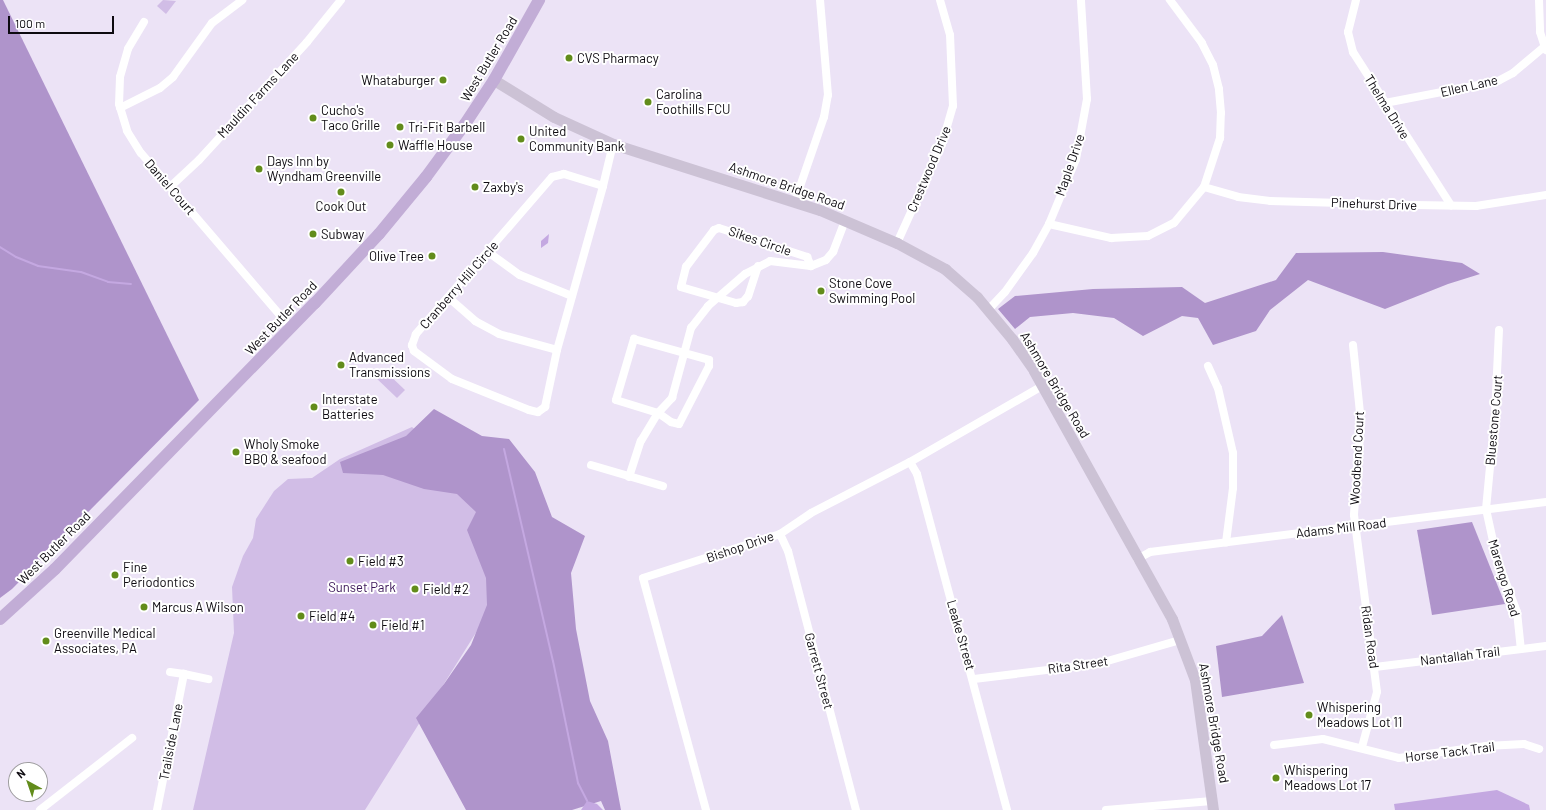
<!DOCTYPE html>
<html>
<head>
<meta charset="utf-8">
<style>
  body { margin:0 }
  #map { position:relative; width:1546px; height:810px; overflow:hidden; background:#ece3f6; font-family:Barlow,sans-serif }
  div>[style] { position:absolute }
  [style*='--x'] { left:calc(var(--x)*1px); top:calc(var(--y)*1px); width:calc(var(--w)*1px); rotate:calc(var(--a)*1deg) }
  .green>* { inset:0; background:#d1bde6 }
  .forest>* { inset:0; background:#af94cb }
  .water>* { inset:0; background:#c4a8e1 }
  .round { border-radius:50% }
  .stream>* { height:2px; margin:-1px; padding:0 1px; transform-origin:1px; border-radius:1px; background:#c4a8e1 }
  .street>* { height:8px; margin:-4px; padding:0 4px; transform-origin:4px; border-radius:4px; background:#fff }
  .secondary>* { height:11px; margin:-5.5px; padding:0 5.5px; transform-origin:5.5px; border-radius:5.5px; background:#ccc2d5 }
  .primary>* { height:12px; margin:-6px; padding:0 6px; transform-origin:6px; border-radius:6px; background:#c2add6 }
  .dots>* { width:11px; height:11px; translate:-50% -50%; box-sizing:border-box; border:2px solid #fff; border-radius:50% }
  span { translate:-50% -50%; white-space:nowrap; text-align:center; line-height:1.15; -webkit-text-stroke:4px #fff; paint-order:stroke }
  .poi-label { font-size:13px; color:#0d0a10 }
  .left { translate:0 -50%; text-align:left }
  .right { translate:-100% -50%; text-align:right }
  .street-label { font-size:13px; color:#0d0a10 }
  .park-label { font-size:13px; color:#3b1658 }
  .north { position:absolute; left:8px; top:762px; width:40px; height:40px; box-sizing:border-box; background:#fff; border:1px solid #9e9d9f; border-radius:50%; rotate:320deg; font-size:11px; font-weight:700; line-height:16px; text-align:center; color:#0d0a10 }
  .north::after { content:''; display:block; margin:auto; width:14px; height:18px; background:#628c1b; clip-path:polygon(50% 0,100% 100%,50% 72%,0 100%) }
  .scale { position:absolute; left:8px; top:16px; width:106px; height:18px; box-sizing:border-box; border:2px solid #0d0a10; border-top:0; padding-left:5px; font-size:12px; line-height:14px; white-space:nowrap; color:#0d0a10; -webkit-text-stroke:3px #fff; paint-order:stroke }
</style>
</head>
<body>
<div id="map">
  <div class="green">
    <div style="clip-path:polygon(163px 0,176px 1px,166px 14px,157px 6px)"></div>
    <div style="clip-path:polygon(382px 368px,405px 390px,397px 398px,374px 376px)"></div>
    <div style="clip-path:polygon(412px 427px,539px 532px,365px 810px,193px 810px,234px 633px,232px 587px,243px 556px,253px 538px,256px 519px,274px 491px,288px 479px,312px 478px,340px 459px)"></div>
  </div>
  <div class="forest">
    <div style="clip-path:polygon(0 0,3px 0,199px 400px,12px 589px,0 598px)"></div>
    <div style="clip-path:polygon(1383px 252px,1462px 263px,1480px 274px,1448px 284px,1385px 309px,1308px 280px,1270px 310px,1256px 331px,1213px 345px,1198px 318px,1182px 316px,1143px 336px,1114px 318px,1073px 313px,1030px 317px,1015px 329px,998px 309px,1015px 296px,1093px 289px,1182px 287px,1205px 303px,1276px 280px,1296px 253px)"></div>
    <div style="clip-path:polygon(434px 409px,482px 436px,509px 439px,535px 472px,552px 517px,585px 536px,571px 573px,576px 629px,590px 701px,608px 741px,621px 810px,605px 810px,601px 801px,572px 810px,466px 810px,416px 718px,444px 684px,471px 645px,487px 605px,486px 578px,467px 530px,476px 512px,457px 494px,424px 489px,383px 475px,343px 473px,340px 462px,406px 436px)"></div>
    <div style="clip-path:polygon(1472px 522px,1505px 604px,1432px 615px,1417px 530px)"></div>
    <div style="clip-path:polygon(1282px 615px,1304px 683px,1222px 697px,1216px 646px,1262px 636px)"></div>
  </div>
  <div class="water">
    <div style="clip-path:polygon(549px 234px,548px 243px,541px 248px,541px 241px)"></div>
    <div class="round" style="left:817px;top:286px;width:10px;height:10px"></div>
    <div style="clip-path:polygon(1497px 790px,1529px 805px,1530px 810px,1395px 810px,1394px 804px)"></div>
    <div style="clip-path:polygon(587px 801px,597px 804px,603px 810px,581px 810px)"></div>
  </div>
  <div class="stream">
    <div style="--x:0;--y:247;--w:19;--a:32"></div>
    <div style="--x:16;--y:257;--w:24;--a:22"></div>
    <div style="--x:38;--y:266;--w:43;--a:7.9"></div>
    <div style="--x:81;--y:272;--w:29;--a:20"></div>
    <div style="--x:108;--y:282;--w:23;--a:5"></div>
    <div style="--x:504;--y:449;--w:218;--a:77"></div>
    <div style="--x:553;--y:661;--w:125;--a:78.4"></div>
    <div style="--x:578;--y:783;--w:20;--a:63"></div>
  </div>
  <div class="street">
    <div style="--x:1356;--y:0;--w:33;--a:104"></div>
    <div style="--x:1348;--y:32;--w:21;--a:76"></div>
    <div style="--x:1353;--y:52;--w:182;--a:57.4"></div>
    <div style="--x:1539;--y:0;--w:32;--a:88"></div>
    <div style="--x:1540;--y:32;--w:19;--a:72"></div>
    <div style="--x:144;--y:22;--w:31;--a:121"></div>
    <div style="--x:128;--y:49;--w:29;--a:106"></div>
    <div style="--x:120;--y:77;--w:27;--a:92"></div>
    <div style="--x:119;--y:104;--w:28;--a:73"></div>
    <div style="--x:127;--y:131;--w:26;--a:58"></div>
    <div style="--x:141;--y:153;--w:230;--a:49.4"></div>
    <div style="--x:1385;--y:103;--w:115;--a:-11"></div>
    <div style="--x:1498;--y:81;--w:17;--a:-28"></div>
    <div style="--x:1513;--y:73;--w:40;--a:-40"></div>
    <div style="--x:120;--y:108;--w:45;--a:-26.6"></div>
    <div style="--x:160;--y:88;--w:17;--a:-40"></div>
    <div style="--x:173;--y:77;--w:67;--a:-54.2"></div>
    <div style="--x:212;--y:23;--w:38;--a:-37"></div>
    <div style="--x:603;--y:186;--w:41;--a:-162.9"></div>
    <div style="--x:564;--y:174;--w:12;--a:166"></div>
    <div style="--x:552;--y:177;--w:208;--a:130.9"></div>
    <div style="--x:416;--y:334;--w:12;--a:110"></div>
    <div style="--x:412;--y:345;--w:6;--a:72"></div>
    <div style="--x:414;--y:351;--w:47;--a:36.4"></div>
    <div style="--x:452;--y:379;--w:83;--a:21.9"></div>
    <div style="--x:529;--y:410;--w:9;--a:13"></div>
    <div style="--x:538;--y:412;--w:9;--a:-36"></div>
    <div style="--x:545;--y:407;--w:58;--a:-78.1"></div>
    <div style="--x:557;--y:350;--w:170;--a:-74.3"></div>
    <div style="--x:603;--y:186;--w:43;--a:-76.6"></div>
    <div style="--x:170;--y:187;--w:40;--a:-43"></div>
    <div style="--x:199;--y:160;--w:160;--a:-47.5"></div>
    <div style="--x:307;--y:42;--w:54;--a:-51"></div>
    <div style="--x:1204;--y:187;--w:35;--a:16"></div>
    <div style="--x:1238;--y:197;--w:32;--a:7"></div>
    <div style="--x:1270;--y:201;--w:144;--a:1.6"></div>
    <div style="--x:1414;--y:205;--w:62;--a:0.9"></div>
    <div style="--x:1476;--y:206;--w:71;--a:-8.9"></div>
    <div style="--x:795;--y:201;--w:89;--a:-71"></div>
    <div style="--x:824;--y:117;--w:22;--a:-80"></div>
    <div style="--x:828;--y:95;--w:95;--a:-94.8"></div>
    <div style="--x:1049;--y:224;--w:64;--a:12.7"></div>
    <div style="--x:1111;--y:238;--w:37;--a:-3"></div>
    <div style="--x:1148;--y:236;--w:29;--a:-27"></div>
    <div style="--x:1174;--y:223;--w:47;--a:-50.2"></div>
    <div style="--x:1204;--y:187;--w:52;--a:-71.9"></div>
    <div style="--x:1220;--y:138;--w:25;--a:-88"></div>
    <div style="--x:1221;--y:113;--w:24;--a:-95"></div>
    <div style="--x:1219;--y:89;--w:25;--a:-104"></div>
    <div style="--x:1213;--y:65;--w:25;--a:-117"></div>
    <div style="--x:1202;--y:43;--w:54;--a:-126.7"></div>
    <div style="--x:897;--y:243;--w:109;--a:-65.6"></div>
    <div style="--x:942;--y:144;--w:40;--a:-74"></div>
    <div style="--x:953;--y:106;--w:71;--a:-92.4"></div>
    <div style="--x:950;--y:35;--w:36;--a:-106"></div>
    <div style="--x:488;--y:252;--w:39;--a:36"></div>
    <div style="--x:520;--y:275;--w:56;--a:22"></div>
    <div style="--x:758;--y:266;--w:32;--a:108"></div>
    <div style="--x:748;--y:296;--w:8;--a:130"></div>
    <div style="--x:743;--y:302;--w:7;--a:172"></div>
    <div style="--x:736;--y:303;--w:57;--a:-163.8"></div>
    <div style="--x:681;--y:287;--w:21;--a:-76"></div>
    <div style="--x:686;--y:267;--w:46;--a:-52.9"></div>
    <div style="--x:714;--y:230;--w:5;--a:-22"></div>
    <div style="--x:719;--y:228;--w:93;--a:18.2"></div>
    <div style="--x:807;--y:257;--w:10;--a:66"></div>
    <div style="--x:449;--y:298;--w:35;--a:41"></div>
    <div style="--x:475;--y:321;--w:27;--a:28"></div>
    <div style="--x:499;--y:334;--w:60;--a:15.4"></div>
    <div style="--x:989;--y:309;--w:23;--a:-47"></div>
    <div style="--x:1005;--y:292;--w:48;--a:-54.3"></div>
    <div style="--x:1033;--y:253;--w:33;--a:-61"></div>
    <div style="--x:1049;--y:224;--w:70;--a:-67.4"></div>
    <div style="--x:1076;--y:159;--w:61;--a:-79.6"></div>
    <div style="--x:1087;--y:99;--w:99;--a:-93.5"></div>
    <div style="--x:1499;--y:330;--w:84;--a:92.7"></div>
    <div style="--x:1495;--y:414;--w:95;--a:95.4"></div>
    <div style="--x:1486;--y:509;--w:51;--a:77.6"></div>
    <div style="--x:1497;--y:559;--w:57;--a:69.3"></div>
    <div style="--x:1517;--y:612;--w:36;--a:84"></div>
    <div style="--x:634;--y:339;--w:78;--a:15.6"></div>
    <div style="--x:709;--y:360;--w:6;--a:90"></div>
    <div style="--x:709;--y:366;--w:65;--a:117.3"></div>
    <div style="--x:679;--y:424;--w:8;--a:-166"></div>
    <div style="--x:671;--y:422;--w:16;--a:-145"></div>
    <div style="--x:658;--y:413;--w:44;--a:-162.8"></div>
    <div style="--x:616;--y:400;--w:64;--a:-73.6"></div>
    <div style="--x:1353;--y:345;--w:78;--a:84.1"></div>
    <div style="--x:1361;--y:423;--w:92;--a:94.4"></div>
    <div style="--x:1354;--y:515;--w:178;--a:82.6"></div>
    <div style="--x:1377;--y:692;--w:57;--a:105.3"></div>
    <div style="--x:1208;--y:366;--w:24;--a:66"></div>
    <div style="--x:1218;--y:388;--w:67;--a:77"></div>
    <div style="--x:1233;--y:453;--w:35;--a:90"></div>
    <div style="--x:1233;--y:488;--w:55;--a:97.3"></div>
    <div style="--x:910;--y:462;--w:14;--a:60"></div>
    <div style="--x:917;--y:474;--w:348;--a:75"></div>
    <div style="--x:591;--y:465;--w:75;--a:16.3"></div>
    <div style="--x:629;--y:477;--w:38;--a:-72"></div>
    <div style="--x:641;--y:441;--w:33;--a:-59"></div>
    <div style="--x:658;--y:413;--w:21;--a:-47"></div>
    <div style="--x:672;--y:398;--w:73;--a:-74.8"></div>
    <div style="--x:691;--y:328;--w:28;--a:-52"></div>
    <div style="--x:708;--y:306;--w:49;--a:-40.9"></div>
    <div style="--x:745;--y:274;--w:28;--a:-27"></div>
    <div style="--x:770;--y:261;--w:41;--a:7"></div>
    <div style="--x:811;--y:266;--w:16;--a:-22"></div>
    <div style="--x:826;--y:260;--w:11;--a:-49"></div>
    <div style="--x:833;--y:252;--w:33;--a:-69"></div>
    <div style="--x:780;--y:534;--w:19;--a:65"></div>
    <div style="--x:788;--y:551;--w:268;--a:75.3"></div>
    <div style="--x:1137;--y:559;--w:15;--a:-28"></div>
    <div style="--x:1150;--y:552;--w:399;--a:-7.2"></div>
    <div style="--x:1375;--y:667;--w:172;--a:-7"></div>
    <div style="--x:170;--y:672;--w:14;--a:8"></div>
    <div style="--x:974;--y:679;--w:124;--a:-7"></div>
    <div style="--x:1097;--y:664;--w:86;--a:-16.1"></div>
    <div style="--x:1274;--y:745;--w:49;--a:-7"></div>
    <div style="--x:1323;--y:739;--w:78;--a:14"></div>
    <div style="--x:1399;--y:758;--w:88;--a:-7.9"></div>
    <div style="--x:1486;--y:746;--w:38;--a:-3"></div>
    <div style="--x:1524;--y:744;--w:16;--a:18"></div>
    <div style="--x:40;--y:810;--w:117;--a:-38"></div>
    <div style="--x:157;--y:810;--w:139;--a:-78.8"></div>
    <div style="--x:184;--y:674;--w:25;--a:12"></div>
    <div style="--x:706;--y:810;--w:240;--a:-105.2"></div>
    <div style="--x:643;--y:578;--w:144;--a:-17.8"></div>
    <div style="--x:780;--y:534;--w:37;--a:-34"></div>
    <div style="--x:811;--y:513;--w:111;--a:-27.3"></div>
    <div style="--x:910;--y:462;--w:152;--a:-29.9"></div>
    <div style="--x:1106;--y:810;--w:106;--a:-4.9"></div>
  </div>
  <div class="secondary">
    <div style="--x:494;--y:80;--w:70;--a:31.7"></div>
    <div style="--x:554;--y:117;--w:65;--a:24.6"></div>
    <div style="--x:613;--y:144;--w:217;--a:17.7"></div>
    <div style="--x:820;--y:210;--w:84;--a:23.2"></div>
    <div style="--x:897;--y:243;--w:55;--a:28.4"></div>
    <div style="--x:945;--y:269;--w:43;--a:41.2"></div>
    <div style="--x:977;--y:297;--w:55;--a:50.2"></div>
    <div style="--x:1012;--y:339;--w:39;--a:55"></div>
    <div style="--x:1034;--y:371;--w:284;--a:60.9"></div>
    <div style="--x:1172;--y:619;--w:65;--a:69.3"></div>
    <div style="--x:1195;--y:680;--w:131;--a:82.1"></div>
  </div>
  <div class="primary">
    <div style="--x:0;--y:619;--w:74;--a:-42.3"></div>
    <div style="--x:55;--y:569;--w:372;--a:-45.7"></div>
    <div style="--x:315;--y:303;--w:94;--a:-47.2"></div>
    <div style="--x:379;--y:234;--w:74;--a:-50.5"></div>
    <div style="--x:426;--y:177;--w:66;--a:-53.7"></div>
    <div style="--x:465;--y:124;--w:53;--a:-56.6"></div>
    <div style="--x:494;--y:80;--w:92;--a:-60.6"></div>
  </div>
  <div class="dots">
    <div style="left:569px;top:58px;background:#628c1b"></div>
    <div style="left:443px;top:80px;background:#628c1b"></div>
    <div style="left:648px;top:102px;background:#628c1b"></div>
    <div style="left:313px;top:118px;background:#628c1b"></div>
    <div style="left:400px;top:127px;background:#628c1b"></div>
    <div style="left:521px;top:139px;background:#628c1b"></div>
    <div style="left:390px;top:145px;background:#628c1b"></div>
    <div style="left:259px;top:169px;background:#628c1b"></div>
    <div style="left:475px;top:187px;background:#628c1b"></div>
    <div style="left:341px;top:192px;background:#628c1b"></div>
    <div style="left:313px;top:234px;background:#628c1b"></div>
    <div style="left:432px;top:256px;background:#628c1b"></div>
    <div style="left:821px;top:291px;background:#628c1b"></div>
    <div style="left:341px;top:365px;background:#628c1b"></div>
    <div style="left:314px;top:407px;background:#628c1b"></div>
    <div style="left:236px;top:452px;background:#628c1b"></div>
    <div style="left:350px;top:561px;background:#628c1b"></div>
    <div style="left:115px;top:575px;background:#628c1b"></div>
    <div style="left:415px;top:589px;background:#628c1b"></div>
    <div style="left:144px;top:607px;background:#628c1b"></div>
    <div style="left:301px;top:616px;background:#628c1b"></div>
    <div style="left:373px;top:625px;background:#628c1b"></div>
    <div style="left:46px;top:641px;background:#628c1b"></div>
    <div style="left:1309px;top:715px;background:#628c1b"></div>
    <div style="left:1276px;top:778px;background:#628c1b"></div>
  </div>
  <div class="poi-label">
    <span class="left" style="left:577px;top:58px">CVS Pharmacy</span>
    <span class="right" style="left:435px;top:80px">Whataburger</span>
    <span class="left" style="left:656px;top:102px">Carolina<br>Foothills FCU</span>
    <span class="left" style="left:321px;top:118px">Cucho's<br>Taco Grille</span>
    <span class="left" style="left:408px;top:127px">Tri-Fit Barbell</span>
    <span class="left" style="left:529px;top:139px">United<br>Community Bank</span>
    <span class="left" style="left:398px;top:145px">Waffle House</span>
    <span class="left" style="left:267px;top:169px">Days Inn by<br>Wyndham Greenville</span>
    <span class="left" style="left:483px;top:187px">Zaxby's</span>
    <span style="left:341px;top:206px">Cook Out</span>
    <span class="left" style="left:321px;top:234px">Subway</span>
    <span class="right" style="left:424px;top:256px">Olive Tree</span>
    <span class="left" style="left:829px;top:291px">Stone Cove<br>Swimming Pool</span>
    <span class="left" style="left:349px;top:365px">Advanced<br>Transmissions</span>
    <span class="left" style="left:322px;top:407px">Interstate<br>Batteries</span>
    <span class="left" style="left:244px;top:452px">Wholy Smoke<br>BBQ &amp; seafood</span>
    <span class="left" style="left:358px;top:561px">Field #3</span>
    <span class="left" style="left:123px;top:575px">Fine<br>Periodontics</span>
    <span class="left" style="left:423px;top:589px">Field #2</span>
    <span class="left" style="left:152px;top:607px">Marcus A Wilson</span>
    <span class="left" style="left:309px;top:616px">Field #4</span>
    <span class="left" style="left:381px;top:625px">Field #1</span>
    <span class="left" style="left:54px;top:641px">Greenville Medical<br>Associates, PA</span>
    <span class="left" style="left:1317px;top:715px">Whispering<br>Meadows Lot 11</span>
    <span class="left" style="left:1284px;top:778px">Whispering<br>Meadows Lot 17</span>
  </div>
  <div class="street-label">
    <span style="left:489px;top:59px;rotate:-59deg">West Butler Road</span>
    <span style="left:1469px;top:86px;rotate:-13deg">Ellen Lane</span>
    <span style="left:258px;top:95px;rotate:-47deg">Mauldin Farms Lane</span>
    <span style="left:1387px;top:107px;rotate:58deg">Thelma Drive</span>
    <span style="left:1070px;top:165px;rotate:-71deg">Maple Drive</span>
    <span style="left:929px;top:169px;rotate:-67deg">Crestwood Drive</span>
    <span style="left:787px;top:186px;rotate:19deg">Ashmore Bridge Road</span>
    <span style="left:170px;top:187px;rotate:49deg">Daniel Court</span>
    <span style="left:1374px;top:204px;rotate:2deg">Pinehurst Drive</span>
    <span style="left:760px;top:241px;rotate:19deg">Sikes Circle</span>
    <span style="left:459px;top:285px;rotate:-49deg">Cranberry Hill Circle</span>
    <span style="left:281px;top:318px;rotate:-46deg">West Butler Road</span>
    <span style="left:1055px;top:385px;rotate:59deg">Ashmore Bridge Road</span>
    <span style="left:1494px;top:420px;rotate:-85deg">Bluestone Court</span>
    <span style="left:1357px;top:458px;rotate:-87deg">Woodbend Court</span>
    <span style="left:1341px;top:528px;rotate:-7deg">Adams Mill Road</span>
    <span style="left:740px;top:547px;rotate:-19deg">Bishop Drive</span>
    <span style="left:54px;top:548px;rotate:-45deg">West Butler Road</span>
    <span style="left:1504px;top:578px;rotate:73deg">Marengo Road</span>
    <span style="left:961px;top:635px;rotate:74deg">Leake Street</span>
    <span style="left:1370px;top:637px;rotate:82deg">Ridan Road</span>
    <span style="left:1460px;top:656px;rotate:-7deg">Nantallah Trail</span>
    <span style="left:1078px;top:665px;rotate:-8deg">Rita Street</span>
    <span style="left:819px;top:671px;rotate:75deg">Garrett Street</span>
    <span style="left:1214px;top:723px;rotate:80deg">Ashmore Bridge Road</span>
    <span style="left:171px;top:742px;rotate:-79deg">Trailside Lane</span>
    <span style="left:1450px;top:752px;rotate:-7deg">Horse Tack Trail</span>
  </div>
  <div class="park-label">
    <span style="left:362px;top:587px">Sunset Park</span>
  </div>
  <div class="north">N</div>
  <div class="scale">100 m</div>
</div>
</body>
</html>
